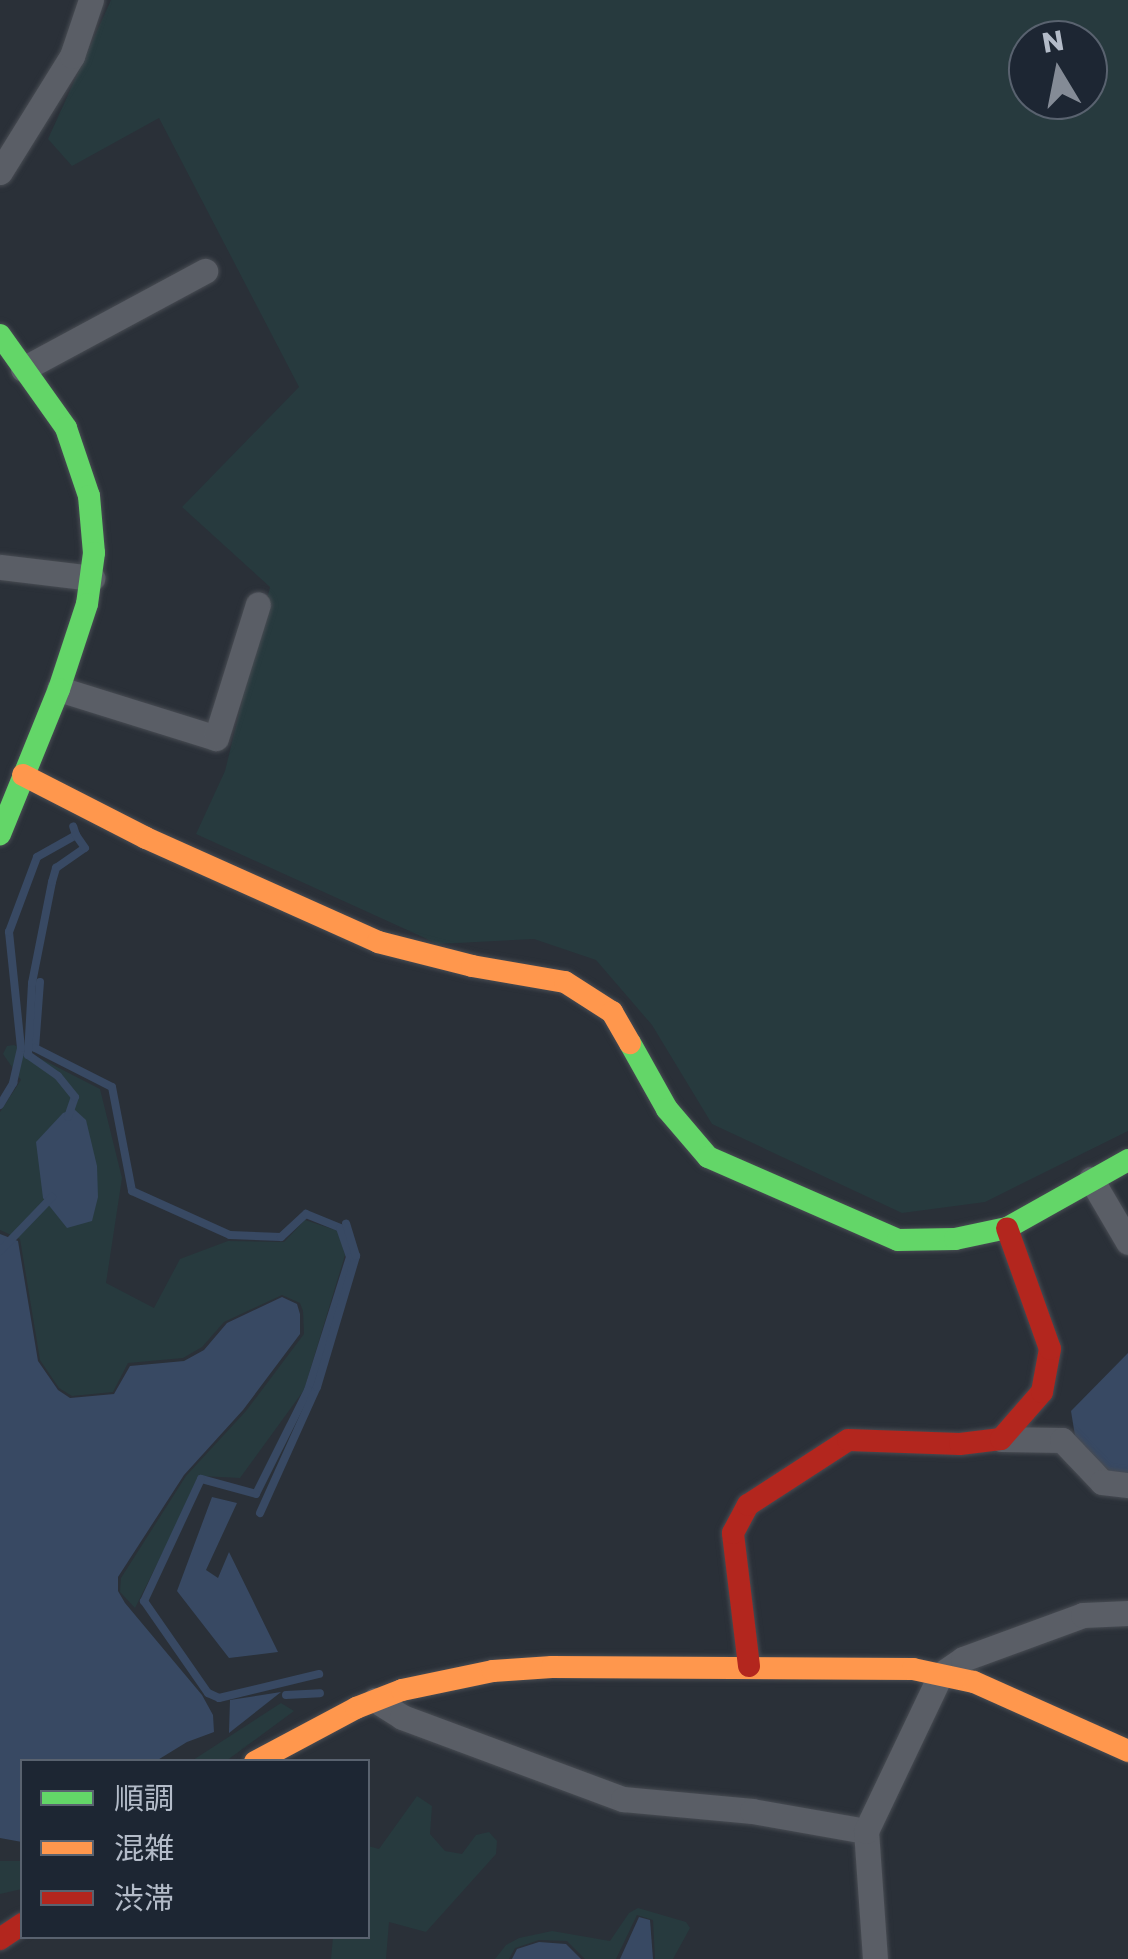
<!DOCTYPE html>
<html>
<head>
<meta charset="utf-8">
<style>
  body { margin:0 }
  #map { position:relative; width:1128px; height:1959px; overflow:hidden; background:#2a3038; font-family:Poppins,"Noto Sans JP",sans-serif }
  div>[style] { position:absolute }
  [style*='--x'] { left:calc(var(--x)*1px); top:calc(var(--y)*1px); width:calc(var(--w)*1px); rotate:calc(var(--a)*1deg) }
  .green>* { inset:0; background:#273a3e }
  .water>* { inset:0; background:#384963 }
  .stream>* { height:8px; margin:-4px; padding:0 4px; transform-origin:4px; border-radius:4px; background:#384963 }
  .roads { filter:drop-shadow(0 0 2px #484c53) drop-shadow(0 0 2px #484c53) }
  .street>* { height:25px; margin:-12.5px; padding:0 12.5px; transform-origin:12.5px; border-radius:12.5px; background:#5a5e66 }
  .fast>* { height:22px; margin:-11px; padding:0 11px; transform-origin:11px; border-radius:11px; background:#63d668 }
  .slow>* { height:22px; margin:-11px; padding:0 11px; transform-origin:11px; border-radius:11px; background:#ff974d }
  .jam>* { height:22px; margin:-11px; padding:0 11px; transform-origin:11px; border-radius:11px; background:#b3261e }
  span { translate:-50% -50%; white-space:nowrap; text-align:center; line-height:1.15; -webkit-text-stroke:8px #1d2633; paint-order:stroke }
  .legend { position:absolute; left:20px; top:1759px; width:350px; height:180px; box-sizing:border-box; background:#1d2633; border:2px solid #59626f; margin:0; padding:12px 18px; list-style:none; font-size:30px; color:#b4bcc9 }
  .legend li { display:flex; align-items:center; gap:20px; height:50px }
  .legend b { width:50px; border:2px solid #59626f }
  .north { position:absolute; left:1008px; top:20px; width:100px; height:100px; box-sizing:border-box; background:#1d2633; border:2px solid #59626f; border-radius:50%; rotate:350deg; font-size:28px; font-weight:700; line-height:40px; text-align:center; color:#b4bcc9 }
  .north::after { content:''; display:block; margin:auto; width:35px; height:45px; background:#848b96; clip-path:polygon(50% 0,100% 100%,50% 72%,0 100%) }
</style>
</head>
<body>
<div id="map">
  <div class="green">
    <div style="clip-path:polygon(evenodd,111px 0,1128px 0,1128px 1131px,985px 1202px,902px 1213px,712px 1124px,652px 1025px,596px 960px,534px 939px,438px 944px,196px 834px,225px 771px,270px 587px,182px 507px,299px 387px,159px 118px,72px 166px,48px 139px,111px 0,1028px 40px,1088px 40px,1088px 100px,1028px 100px,1028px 40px)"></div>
    <div style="clip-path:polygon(14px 1045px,100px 1089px,122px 1178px,106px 1283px,154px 1308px,180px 1259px,228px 1241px,284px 1242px,305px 1220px,338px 1231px,345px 1255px,304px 1390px,240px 1478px,201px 1476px,135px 1608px,120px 1592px,121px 1578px,186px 1476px,246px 1411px,304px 1334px,303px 1311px,300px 1303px,282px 1295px,224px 1322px,202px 1347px,183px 1358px,128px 1363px,113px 1392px,72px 1396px,59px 1388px,40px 1360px,20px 1239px,0 1230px,0 1112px,21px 1080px,3px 1054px,7px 1046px)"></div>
    <div style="clip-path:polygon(281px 1703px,294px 1711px,226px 1761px,190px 1762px)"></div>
    <div style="clip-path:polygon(417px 1796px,432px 1806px,430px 1834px,445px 1851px,462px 1854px,476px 1835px,489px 1832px,497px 1841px,496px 1854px,426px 1932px,389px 1922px,386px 1959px,331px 1959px,333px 1937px,368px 1936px,368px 1846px,379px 1849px)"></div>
    <div style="clip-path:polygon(0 1861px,22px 1861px,22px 1889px,0 1894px)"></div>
    <div style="clip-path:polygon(638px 1908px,686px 1922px,690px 1928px,673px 1959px,655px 1959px,653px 1920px,637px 1915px,616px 1959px,585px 1959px,567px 1941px,539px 1940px,515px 1948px,509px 1959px,495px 1959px,506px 1945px,519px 1938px,552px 1931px,610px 1941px,629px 1913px)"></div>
  </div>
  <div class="water">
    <div style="clip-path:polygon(74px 1109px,86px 1120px,97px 1166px,98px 1197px,92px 1221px,67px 1228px,43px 1198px,36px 1142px,63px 1113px)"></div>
    <div style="clip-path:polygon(0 1234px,18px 1241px,38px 1361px,58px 1390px,70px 1398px,114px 1394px,130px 1366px,184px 1361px,204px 1350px,227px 1323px,282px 1297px,297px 1304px,300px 1314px,300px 1334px,243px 1410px,184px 1475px,118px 1577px,118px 1591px,125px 1603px,202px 1695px,213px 1715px,214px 1732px,187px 1742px,156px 1761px,22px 1762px,22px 1842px,0 1838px)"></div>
    <div style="clip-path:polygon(1128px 1353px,1128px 1476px,1111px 1472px,1076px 1442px,1071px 1411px)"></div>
    <div style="clip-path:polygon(212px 1497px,237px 1503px,206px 1570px,218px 1578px,229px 1552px,278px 1652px,229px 1658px,177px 1591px)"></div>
    <div style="clip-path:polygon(281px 1692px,229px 1733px,230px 1700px)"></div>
    <div style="clip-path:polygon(639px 1917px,650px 1920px,653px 1959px,620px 1959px)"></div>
    <div style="clip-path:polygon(539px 1942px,566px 1944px,581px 1959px,512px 1959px,517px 1949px)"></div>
  </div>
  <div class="stream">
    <div style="--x:40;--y:982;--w:66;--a:94.3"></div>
    <div style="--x:35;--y:1048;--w:86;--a:26.9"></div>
    <div style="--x:112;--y:1087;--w:106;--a:79.1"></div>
    <div style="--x:132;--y:1191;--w:107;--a:24.2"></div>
    <div style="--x:230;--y:1235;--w:51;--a:2.2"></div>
    <div style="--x:281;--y:1237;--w:34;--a:-43"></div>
    <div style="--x:306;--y:1214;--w:37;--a:22"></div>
    <div style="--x:340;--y:1228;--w:31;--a:71"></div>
    <div style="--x:350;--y:1257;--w:139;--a:107.5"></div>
    <div style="--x:308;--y:1390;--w:116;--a:116.6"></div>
    <div style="--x:256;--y:1494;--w:57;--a:-164.7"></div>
    <div style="--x:201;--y:1479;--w:135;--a:115"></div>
    <div style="--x:144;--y:1601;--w:112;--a:55.2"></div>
    <div style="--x:208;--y:1693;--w:12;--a:24"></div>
    <div style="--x:219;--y:1698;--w:103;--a:-13.5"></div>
    <div style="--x:0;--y:1105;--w:26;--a:-59"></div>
    <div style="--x:13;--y:1083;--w:36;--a:-77"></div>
    <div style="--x:21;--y:1048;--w:117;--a:-95.9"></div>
    <div style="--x:9;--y:932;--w:80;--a:-69.5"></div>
    <div style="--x:37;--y:857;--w:45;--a:-29.4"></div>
    <div style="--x:76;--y:835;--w:9;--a:-108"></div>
    <div style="--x:68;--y:1117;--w:21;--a:-71"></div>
    <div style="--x:75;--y:1097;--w:27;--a:-129"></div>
    <div style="--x:58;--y:1076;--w:37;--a:-145"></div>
    <div style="--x:28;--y:1055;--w:72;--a:-86.8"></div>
    <div style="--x:32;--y:983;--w:103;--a:-78.8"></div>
    <div style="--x:52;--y:882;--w:15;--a:-74"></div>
    <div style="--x:56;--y:868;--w:35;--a:-35"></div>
    <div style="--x:85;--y:848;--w:16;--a:-125"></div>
    <div style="--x:0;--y:1251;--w:75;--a:-46.1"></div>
    <div style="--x:260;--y:1513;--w:138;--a:-65.7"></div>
    <div style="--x:317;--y:1387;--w:137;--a:-73.4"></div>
    <div style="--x:356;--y:1256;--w:34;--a:-107"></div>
    <div style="--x:286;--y:1695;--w:34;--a:-3"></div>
  </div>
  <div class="roads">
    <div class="street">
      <div style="--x:0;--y:172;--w:137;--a:-58.2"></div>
      <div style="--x:72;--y:56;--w:59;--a:-71.3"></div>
      <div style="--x:23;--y:369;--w:207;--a:-28.3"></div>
      <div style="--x:0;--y:567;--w:93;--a:6.8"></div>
      <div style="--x:59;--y:689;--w:164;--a:17.3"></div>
      <div style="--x:216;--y:738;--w:140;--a:-72.6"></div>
      <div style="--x:1091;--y:1179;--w:73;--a:59.6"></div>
      <div style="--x:1001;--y:1439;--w:61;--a:0.9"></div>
      <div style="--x:1062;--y:1440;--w:58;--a:46.4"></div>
      <div style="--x:1102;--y:1482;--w:26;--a:7"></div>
      <div style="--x:375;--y:1700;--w:32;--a:32"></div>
      <div style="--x:402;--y:1717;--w:236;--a:20.4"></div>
      <div style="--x:623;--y:1799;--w:130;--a:5.3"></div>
      <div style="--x:752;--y:1811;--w:116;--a:10"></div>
      <div style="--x:875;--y:1959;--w:128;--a:-94"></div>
      <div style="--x:866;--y:1831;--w:174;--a:-64.5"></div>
      <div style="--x:941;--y:1674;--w:27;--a:-34"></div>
      <div style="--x:963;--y:1659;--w:128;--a:-20.1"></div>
      <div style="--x:1083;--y:1615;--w:45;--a:-2.5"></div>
    </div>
    <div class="fast">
      <div style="--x:0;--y:335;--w:114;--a:54.6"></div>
      <div style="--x:66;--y:428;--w:72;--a:71.3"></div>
      <div style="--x:89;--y:496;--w:57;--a:85"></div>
      <div style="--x:94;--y:553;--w:51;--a:97.8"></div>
      <div style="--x:87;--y:604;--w:89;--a:108.2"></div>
      <div style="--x:59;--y:689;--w:157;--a:112.1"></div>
      <div style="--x:630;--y:1043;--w:76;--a:60.7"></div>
      <div style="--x:667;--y:1109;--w:63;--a:49.5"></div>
      <div style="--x:708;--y:1157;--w:207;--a:23.6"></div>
      <div style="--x:898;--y:1240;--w:57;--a:-1"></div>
      <div style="--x:955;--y:1239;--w:53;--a:-11.9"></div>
      <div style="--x:1007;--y:1228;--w:139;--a:-29.3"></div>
    </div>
    <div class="slow">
      <div style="--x:23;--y:775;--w:138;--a:27.1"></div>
      <div style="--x:146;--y:838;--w:254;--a:24.1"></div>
      <div style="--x:378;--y:942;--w:97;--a:14.3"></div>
      <div style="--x:472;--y:966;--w:94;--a:9.8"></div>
      <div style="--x:565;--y:982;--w:56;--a:32.6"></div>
      <div style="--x:612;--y:1012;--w:36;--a:60"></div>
      <div style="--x:255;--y:1762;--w:115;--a:-28.1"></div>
      <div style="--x:356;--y:1708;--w:49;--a:-21.4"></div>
      <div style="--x:402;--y:1690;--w:93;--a:-11.8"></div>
      <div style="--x:493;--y:1671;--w:59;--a:-3.9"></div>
      <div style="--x:552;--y:1667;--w:361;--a:0.3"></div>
      <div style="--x:913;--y:1669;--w:62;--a:12"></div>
      <div style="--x:974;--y:1682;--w:169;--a:24.1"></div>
    </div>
    <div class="jam">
      <div style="--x:749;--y:1666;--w:134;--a:-96.9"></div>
      <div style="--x:733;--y:1533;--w:32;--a:-62"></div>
      <div style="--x:748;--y:1505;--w:119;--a:-33"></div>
      <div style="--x:848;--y:1440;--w:112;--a:2"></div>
      <div style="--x:960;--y:1444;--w:41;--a:-7"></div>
      <div style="--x:1001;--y:1439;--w:62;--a:-48.9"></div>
      <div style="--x:1042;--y:1392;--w:44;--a:-79.5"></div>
      <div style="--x:1050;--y:1349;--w:128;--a:-109.6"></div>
      <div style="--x:0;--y:1939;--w:27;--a:-34"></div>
    </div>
  </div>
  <ul class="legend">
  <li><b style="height:12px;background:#63d668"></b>順調</li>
  <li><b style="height:12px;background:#ff974d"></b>混雑</li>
  <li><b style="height:12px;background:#b3261e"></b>渋滞</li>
  </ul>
  <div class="north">N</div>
</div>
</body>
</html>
